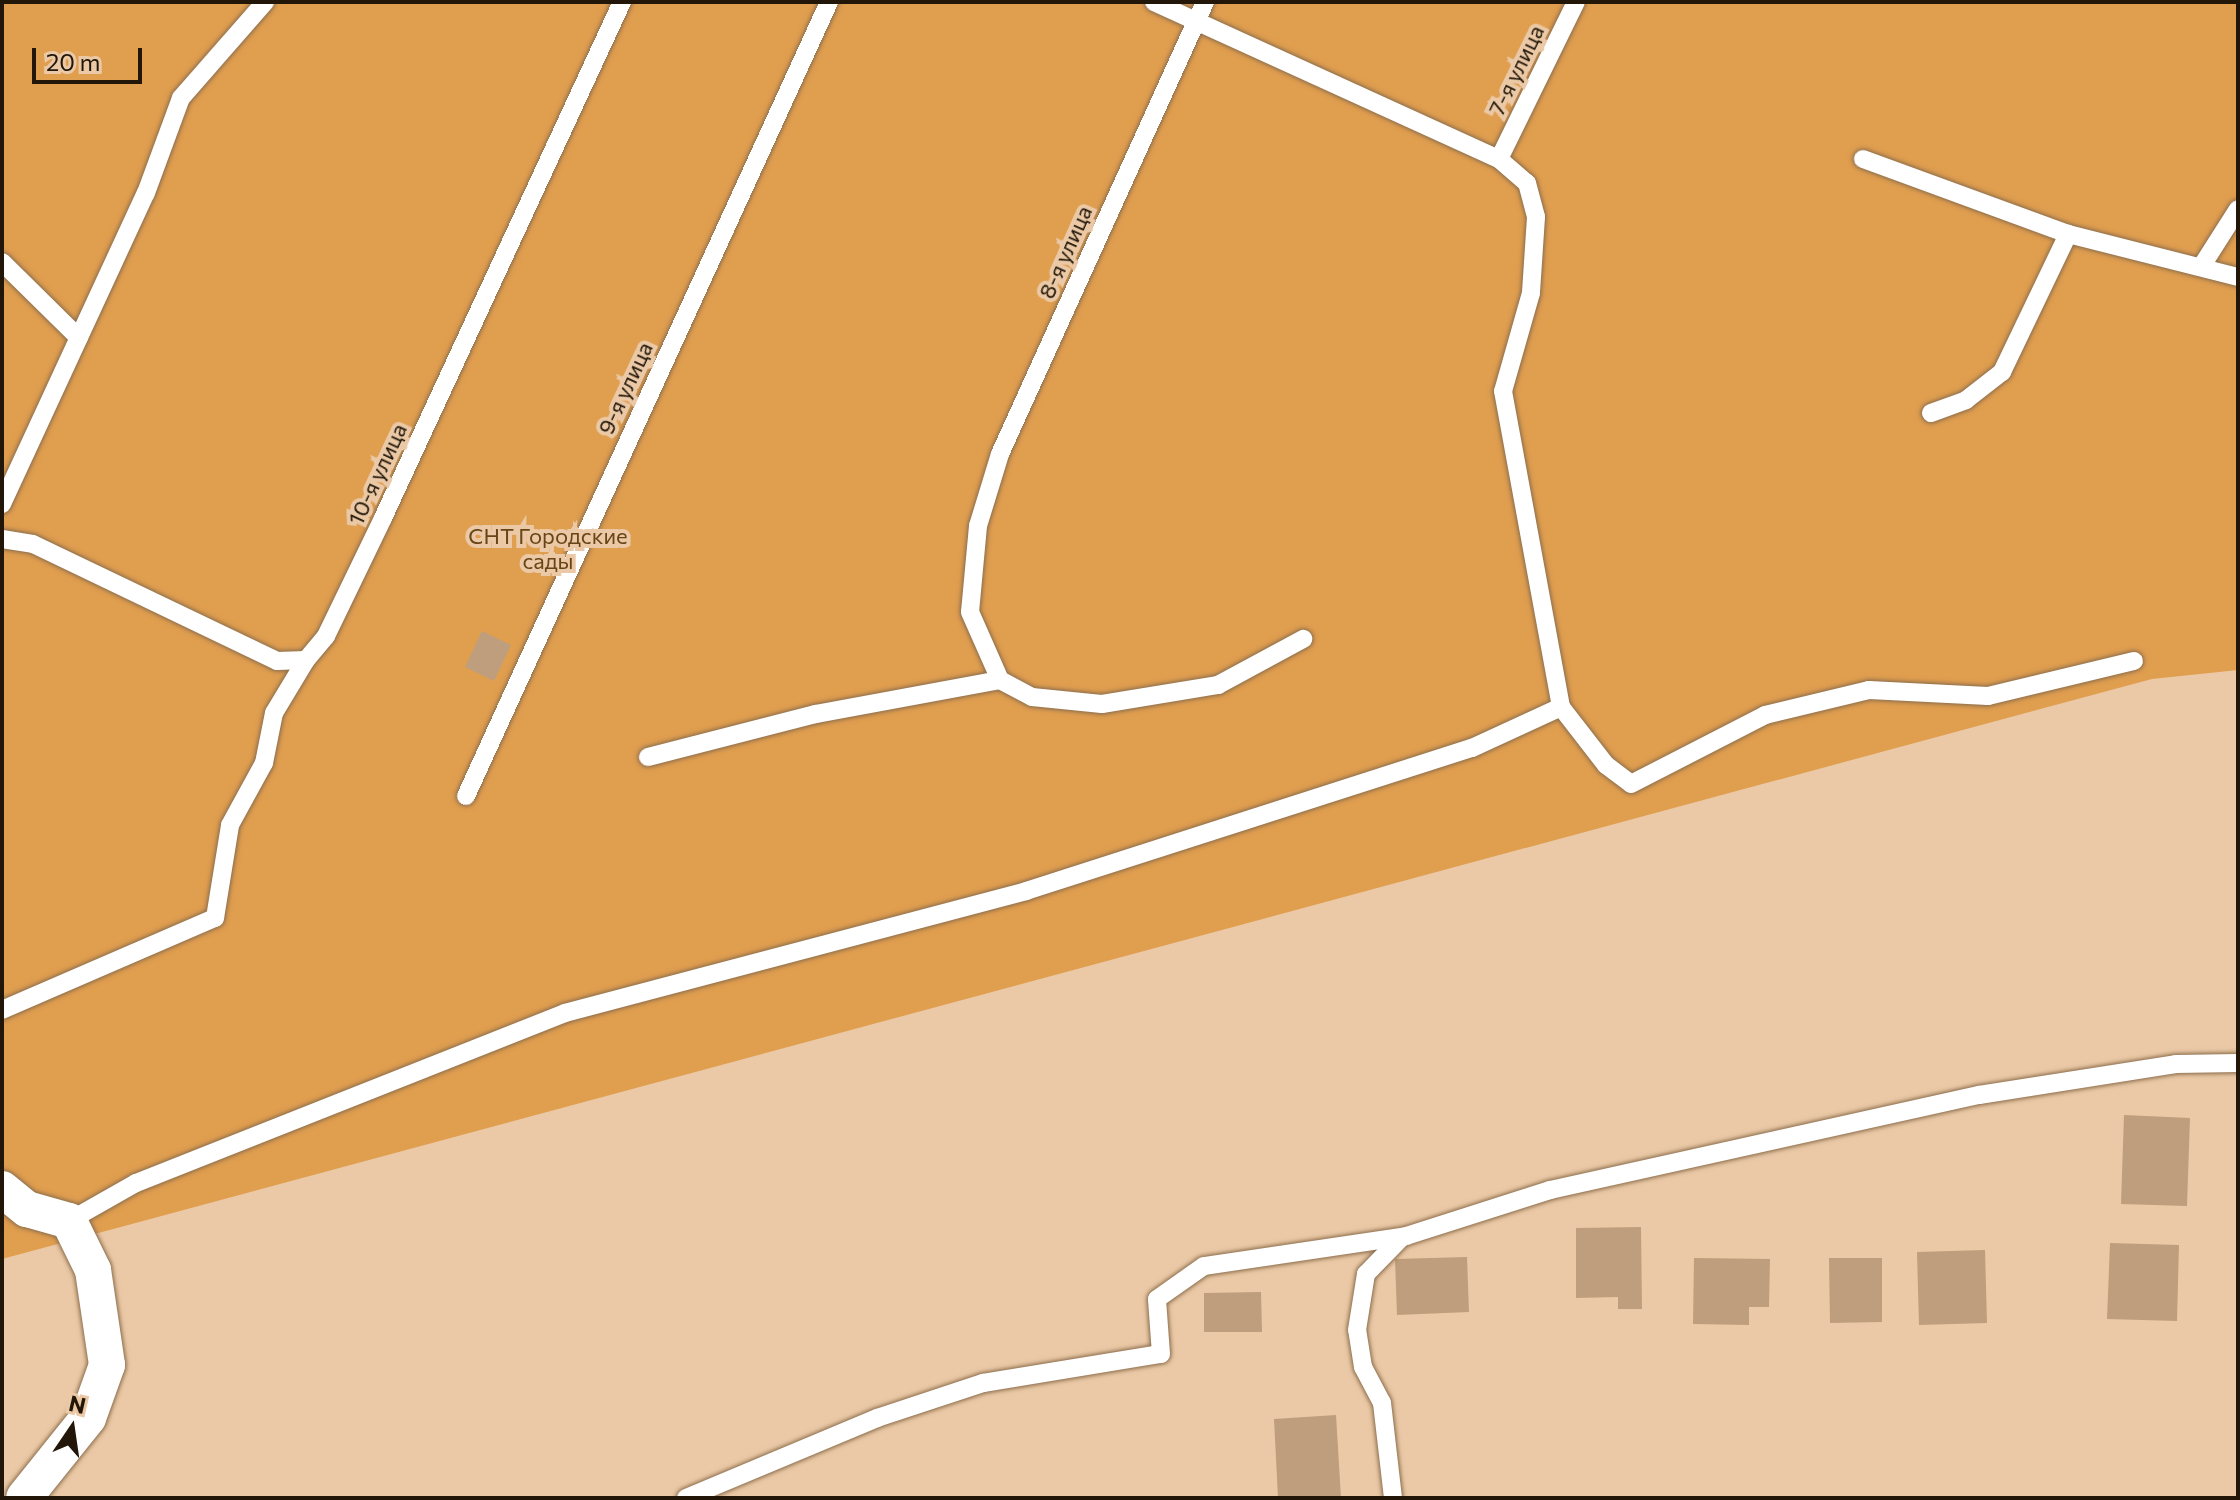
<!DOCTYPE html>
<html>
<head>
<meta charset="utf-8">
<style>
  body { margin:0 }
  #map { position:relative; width:2240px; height:1500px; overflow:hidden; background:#ebc9a6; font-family:Commissioner,sans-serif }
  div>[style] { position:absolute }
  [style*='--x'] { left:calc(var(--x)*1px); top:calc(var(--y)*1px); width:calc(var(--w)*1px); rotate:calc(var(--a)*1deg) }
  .green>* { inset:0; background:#e09e4f }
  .building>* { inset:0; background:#be9e7c }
  .roads { filter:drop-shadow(0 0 2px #8c6e4d) drop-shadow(0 0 2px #8c6e4d) }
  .lane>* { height:18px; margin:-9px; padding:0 9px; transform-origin:9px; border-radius:9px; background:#fff }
  .street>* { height:36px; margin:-18px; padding:0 18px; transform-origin:18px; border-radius:18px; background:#fff }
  span { translate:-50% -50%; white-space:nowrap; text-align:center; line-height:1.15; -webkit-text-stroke:8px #ebc9a6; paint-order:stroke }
  .street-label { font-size:22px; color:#211608 }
  .park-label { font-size:22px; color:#684416 }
  .frame { position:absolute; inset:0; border:4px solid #211608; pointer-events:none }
  .north { position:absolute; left:32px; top:1388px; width:80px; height:80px; -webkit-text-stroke:6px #ebc9a6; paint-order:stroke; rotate:13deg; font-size:22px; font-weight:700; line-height:32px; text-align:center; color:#211608 }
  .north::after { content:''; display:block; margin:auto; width:28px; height:36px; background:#211608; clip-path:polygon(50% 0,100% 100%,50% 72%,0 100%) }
  .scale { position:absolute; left:32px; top:48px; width:110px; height:36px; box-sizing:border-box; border:4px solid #211608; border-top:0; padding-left:10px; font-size:24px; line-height:28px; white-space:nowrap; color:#211608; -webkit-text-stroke:6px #ebc9a6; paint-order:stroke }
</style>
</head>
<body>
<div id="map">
  <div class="green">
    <div style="clip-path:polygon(2px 2px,2238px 2px,2238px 670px,2152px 679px,2px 1259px)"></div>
  </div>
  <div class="building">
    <div style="clip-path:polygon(482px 631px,511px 645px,494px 681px,465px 667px)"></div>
    <div style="clip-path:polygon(2124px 1115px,2190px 1118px,2187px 1206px,2121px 1204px)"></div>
    <div style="clip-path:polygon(1641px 1227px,1642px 1309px,1618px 1309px,1618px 1297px,1576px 1298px,1576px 1228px)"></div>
    <div style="clip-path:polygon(2110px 1243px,2179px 1245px,2177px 1321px,2107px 1319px)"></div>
    <div style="clip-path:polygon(1985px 1250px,1987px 1323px,1919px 1325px,1917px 1252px)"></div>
    <div style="clip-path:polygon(1467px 1257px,1469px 1312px,1397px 1315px,1395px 1259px)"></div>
    <div style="clip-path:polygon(1694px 1258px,1770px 1259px,1769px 1307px,1749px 1307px,1749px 1325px,1693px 1324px)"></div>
    <div style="clip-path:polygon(1829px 1258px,1882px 1258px,1882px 1322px,1830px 1323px)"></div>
    <div style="clip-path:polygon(1261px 1292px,1262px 1332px,1204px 1332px,1204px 1293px)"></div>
    <div style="clip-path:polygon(1336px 1415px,1341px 1498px,1278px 1498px,1274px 1419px)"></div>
  </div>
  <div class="roads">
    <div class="lane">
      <div style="--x:1154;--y:2;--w:379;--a:24.5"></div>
      <div style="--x:1499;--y:159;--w:37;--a:41"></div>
      <div style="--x:1527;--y:183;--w:35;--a:75"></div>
      <div style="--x:1536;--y:217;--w:76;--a:93.8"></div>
      <div style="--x:1531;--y:293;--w:102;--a:105.9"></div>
      <div style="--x:1503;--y:391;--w:321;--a:79.6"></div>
      <div style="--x:1205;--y:2;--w:496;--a:114.4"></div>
      <div style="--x:1000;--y:454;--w:75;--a:107"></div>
      <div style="--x:978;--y:526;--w:86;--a:95.3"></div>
      <div style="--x:970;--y:612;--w:74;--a:66.2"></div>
      <div style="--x:1000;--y:680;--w:36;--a:28"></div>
      <div style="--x:1032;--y:697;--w:70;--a:5.7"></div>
      <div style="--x:1102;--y:704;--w:118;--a:-9.3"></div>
      <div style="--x:1218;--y:685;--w:97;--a:-28.4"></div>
      <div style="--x:1499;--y:159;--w:175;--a:-63.9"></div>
      <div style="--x:1863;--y:159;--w:218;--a:20.1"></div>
      <div style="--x:2;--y:262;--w:108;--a:44.6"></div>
      <div style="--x:2203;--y:264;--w:65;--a:-57.5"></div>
      <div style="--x:1931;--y:413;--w:37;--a:-20"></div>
      <div style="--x:1966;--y:400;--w:46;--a:-37.9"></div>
      <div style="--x:2002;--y:372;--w:153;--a:-64.4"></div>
      <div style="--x:2068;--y:234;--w:175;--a:14.2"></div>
      <div style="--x:2;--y:504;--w:343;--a:-65.2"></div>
      <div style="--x:146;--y:193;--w:101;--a:-69.8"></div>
      <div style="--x:181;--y:98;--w:128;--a:-48.8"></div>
      <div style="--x:2;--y:539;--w:31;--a:9"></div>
      <div style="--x:33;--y:544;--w:271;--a:25.6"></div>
      <div style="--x:277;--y:661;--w:29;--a:-2"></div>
      <div style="--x:306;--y:660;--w:31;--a:-50"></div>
      <div style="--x:326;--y:636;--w:131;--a:-64.2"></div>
      <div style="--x:383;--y:518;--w:569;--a:-65.15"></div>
      <div style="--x:648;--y:757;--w:173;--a:-14.4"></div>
      <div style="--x:816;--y:714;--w:187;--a:-10.5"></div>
      <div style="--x:466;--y:796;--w:873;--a:-65.43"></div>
      <div style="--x:2;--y:1010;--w:232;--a:-23.4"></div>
      <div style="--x:215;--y:918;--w:94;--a:-80.8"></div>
      <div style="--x:230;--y:825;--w:71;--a:-61.3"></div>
      <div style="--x:264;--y:763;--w:51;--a:-78.7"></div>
      <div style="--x:274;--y:713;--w:62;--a:-58.9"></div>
      <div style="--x:69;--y:1221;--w:77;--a:-29.6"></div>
      <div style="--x:136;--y:1183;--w:461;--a:-21.6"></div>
      <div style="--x:565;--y:1013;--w:477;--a:-14.8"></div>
      <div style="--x:1026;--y:891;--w:468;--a:-17.8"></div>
      <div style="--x:1472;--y:748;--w:98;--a:-24.7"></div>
      <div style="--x:1561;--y:707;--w:73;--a:52.2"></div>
      <div style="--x:1606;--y:765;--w:31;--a:37"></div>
      <div style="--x:1631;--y:784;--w:151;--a:-27.2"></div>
      <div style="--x:1765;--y:715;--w:107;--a:-13.5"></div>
      <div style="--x:1869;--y:690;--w:119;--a:2.9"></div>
      <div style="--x:1988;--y:696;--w:150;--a:-13.5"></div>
      <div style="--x:686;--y:1498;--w:207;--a:-22.7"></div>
      <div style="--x:877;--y:1418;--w:112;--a:-18.3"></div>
      <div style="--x:983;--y:1383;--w:180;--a:-9.3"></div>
      <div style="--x:1161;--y:1354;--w:55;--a:-94.2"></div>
      <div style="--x:1157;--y:1299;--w:57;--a:-35.1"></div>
      <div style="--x:1204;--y:1266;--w:204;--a:-8.4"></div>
      <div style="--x:1406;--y:1236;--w:151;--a:-17.7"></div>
      <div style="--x:1550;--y:1190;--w:439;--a:-12.5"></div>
      <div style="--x:1979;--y:1095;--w:199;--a:-8.9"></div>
      <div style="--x:2176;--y:1064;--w:62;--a:-0.9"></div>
      <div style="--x:1393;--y:1498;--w:96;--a:-96.6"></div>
      <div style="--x:1382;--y:1403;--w:41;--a:-117.8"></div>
      <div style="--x:1363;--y:1367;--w:37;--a:-99"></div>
      <div style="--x:1357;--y:1330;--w:57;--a:-80.9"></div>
      <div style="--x:1366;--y:1274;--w:49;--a:-45.8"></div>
    </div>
    <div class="street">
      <div style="--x:2;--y:1189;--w:32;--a:39"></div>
      <div style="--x:27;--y:1209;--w:44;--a:15.9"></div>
      <div style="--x:69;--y:1221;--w:55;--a:63.9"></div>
      <div style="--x:93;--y:1270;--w:96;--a:81.6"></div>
      <div style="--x:107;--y:1365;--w:56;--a:109.7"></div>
      <div style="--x:88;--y:1418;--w:102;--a:128.7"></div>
    </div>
  </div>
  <div class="street-label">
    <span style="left:1516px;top:70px;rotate:-64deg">7-я улица</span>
    <span style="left:1065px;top:252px;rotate:-66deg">8-я улица</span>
    <span style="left:625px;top:388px;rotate:-65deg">9-я улица</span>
    <span style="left:377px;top:474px;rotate:-65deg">10-я улица</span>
  </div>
  <div class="park-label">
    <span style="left:548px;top:548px">СНТ Городские<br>сады</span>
  </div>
  <div class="frame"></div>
  <div class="north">N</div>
  <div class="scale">20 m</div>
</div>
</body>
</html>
